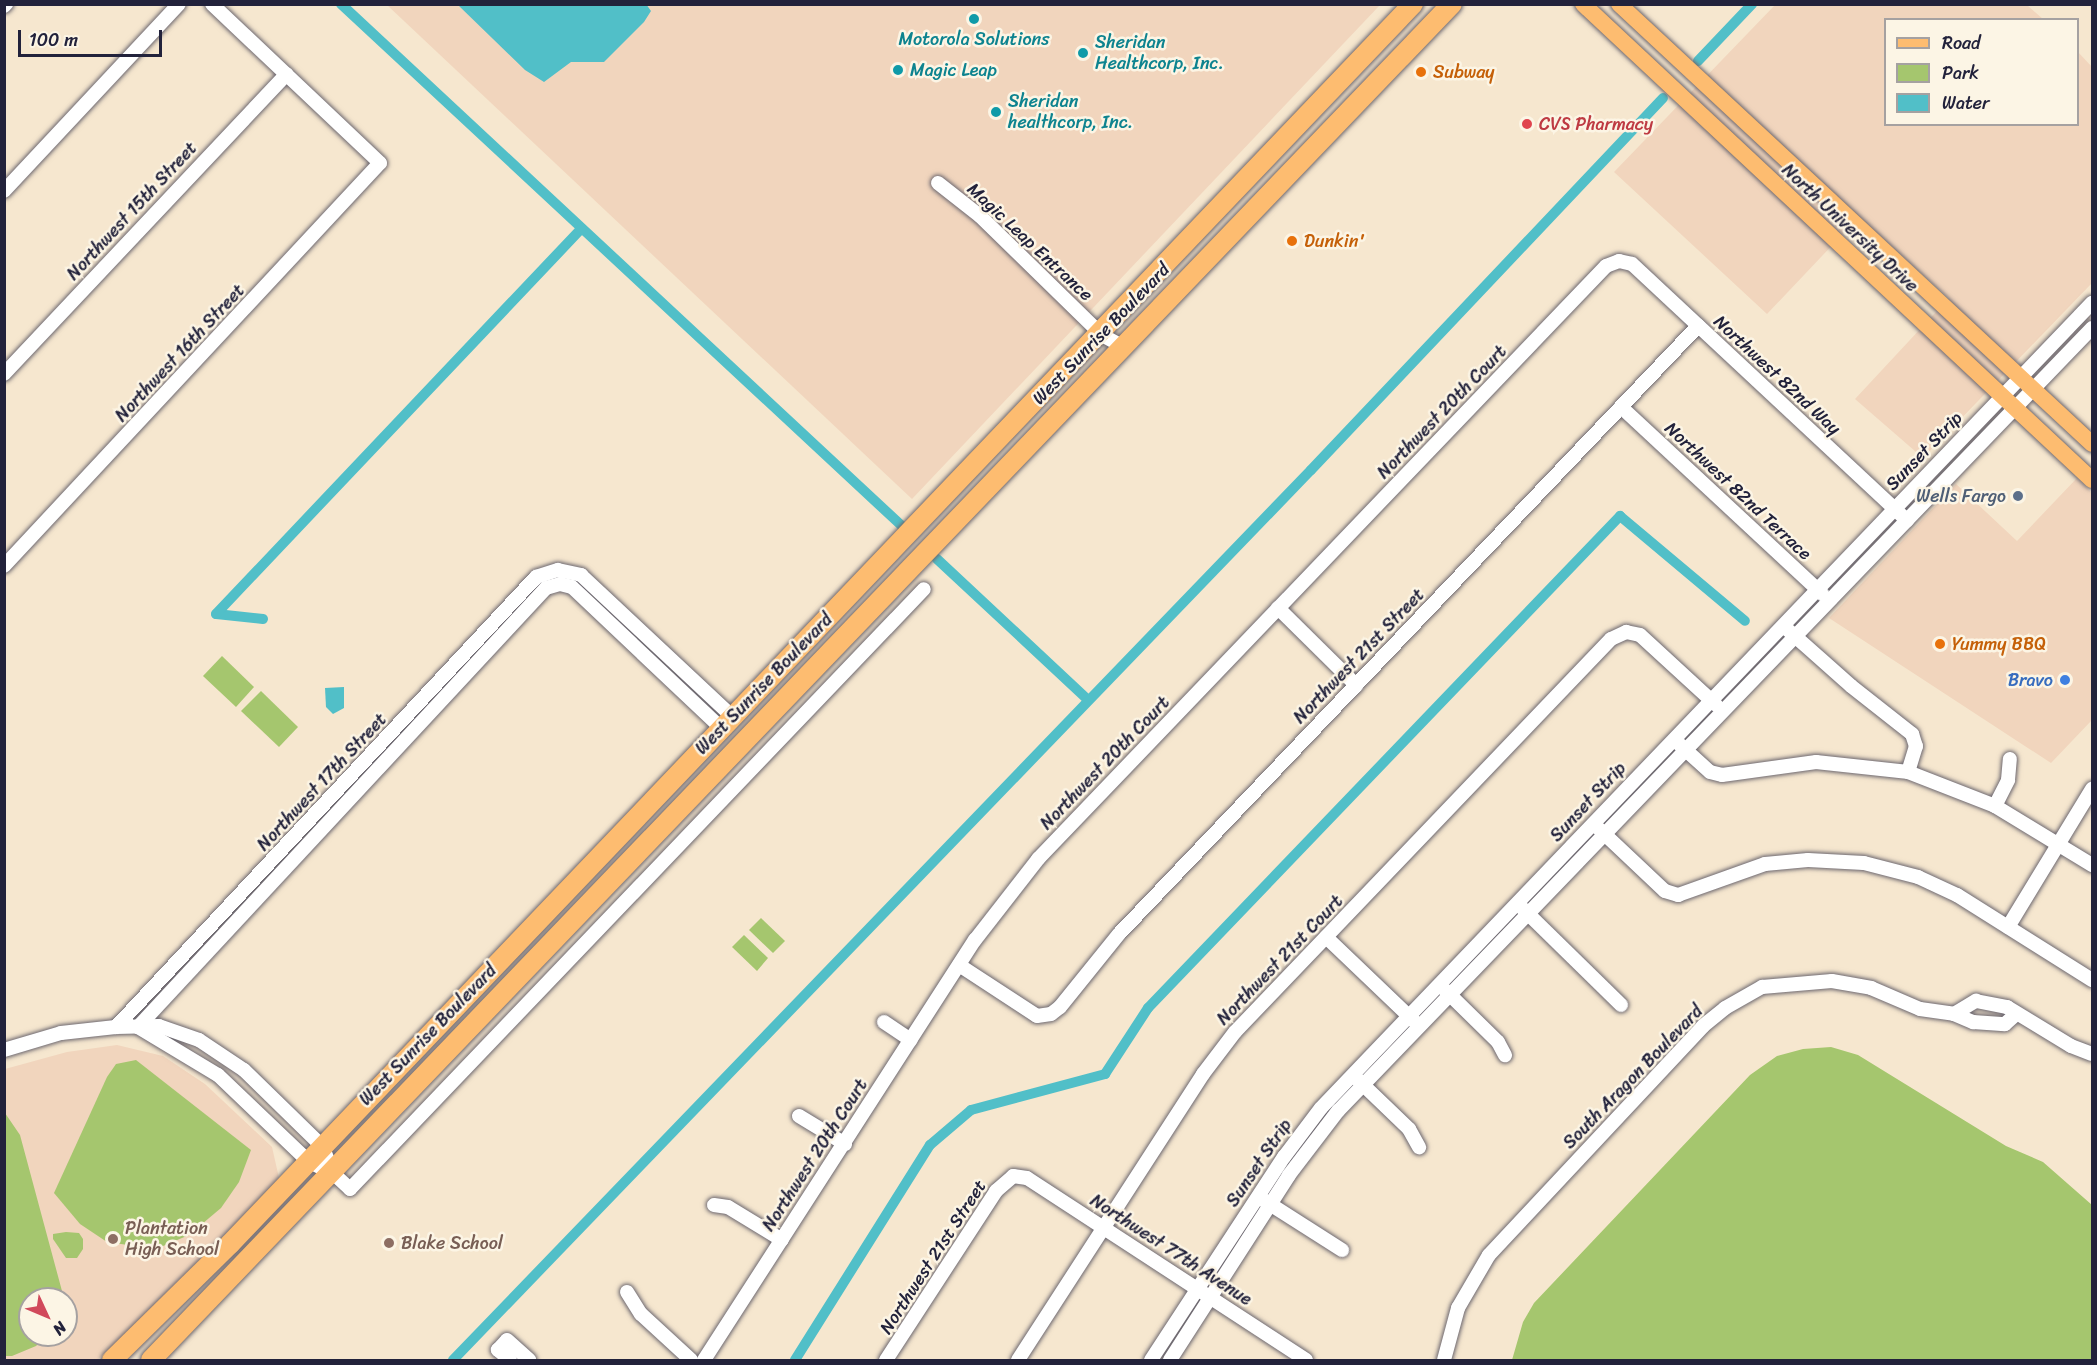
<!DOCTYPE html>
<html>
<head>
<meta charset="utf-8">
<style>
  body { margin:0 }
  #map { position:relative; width:2097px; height:1365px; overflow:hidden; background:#f6e7cf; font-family:Sriracha,sans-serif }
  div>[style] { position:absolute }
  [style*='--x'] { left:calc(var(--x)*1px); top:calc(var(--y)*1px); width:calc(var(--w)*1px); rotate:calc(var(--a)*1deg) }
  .built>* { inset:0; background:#f1d5bd }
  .green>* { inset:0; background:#a5c66e }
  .water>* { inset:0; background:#51bfc8 }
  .canal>* { height:10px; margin:-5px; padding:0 5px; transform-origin:5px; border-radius:5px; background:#51bfc8 }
  .roads { filter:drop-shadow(0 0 2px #6c676f) drop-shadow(0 0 2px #6c676f) }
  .minor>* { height:14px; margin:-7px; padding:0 7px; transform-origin:7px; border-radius:7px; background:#fff }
  .major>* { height:16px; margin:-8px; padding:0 8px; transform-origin:8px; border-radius:8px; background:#fdbc70 }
  .highway>* { height:20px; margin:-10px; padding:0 10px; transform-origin:10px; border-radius:10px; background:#fdbc70 }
  .dots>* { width:16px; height:16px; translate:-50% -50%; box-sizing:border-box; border:3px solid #fcf5e5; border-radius:50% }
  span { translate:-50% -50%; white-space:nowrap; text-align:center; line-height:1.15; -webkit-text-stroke:5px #fcf5e5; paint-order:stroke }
  .culture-label { font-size:18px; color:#0d838f }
  .left { translate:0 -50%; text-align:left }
  .food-label { font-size:18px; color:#c56008 }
  .health-label { font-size:18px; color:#be3a42 }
  .street-label { font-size:18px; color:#22223b }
  .service-label { font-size:18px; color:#4e5e75 }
  .right { translate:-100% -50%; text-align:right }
  .shop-label { font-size:18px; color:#366cbe }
  .education-label { font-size:18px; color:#785e54 }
  .frame { position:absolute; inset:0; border:6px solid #22223b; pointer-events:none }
  .legend { position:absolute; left:1884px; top:18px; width:195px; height:108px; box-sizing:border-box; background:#fcf5e5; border:2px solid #a5a1a1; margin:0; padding:8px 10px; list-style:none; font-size:18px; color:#22223b }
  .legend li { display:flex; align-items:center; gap:12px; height:30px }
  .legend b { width:30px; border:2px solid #a5a1a1 }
  .north { position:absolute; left:18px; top:1287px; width:60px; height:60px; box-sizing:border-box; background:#fcf5e5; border:2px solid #a5a1a1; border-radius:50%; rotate:134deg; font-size:16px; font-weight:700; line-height:24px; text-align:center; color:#22223b }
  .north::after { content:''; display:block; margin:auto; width:21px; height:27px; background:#d1495b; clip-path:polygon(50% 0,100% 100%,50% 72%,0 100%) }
  .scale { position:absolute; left:18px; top:30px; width:144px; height:27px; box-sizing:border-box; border:3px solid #22223b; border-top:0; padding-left:8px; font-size:18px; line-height:21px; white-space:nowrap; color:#22223b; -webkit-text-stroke:4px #fcf5e5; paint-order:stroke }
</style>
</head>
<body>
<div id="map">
  <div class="built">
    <div style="clip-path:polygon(387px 5px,1380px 5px,912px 499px)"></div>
    <div style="clip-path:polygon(1775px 5px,2027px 5px,2043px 19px,1886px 20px,1886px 124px,2078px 124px,2078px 52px,2092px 67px,2092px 283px,1923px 458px,1855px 399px,1949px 298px,1859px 217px,1767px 314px,1614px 172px)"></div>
    <div style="clip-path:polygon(2077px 478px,2092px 493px,2092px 720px,2051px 763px,1829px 618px,1956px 484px,2017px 541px)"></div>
    <div style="clip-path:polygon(evenodd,117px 1045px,163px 1056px,205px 1084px,272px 1147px,279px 1178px,147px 1316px,97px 1360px,5px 1360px,5px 1069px,67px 1052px,117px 1045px,30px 1299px,66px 1299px,66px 1335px,30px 1335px,30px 1299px)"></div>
  </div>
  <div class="green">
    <div style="clip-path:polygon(222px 656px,254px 687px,236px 707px,203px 676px)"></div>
    <div style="clip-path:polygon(261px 691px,298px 727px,279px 747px,241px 711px)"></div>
    <div style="clip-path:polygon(761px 918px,785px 941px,773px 953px,749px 930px)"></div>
    <div style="clip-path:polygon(744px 935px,768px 958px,757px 971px,732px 947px)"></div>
    <div style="clip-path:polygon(1831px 1047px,1858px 1055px,2006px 1146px,2043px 1162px,2092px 1205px,2092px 1360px,1512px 1360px,1523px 1322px,1534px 1303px,1750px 1075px,1777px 1056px,1803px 1049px)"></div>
    <div style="clip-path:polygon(136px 1060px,251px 1150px,239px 1182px,221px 1208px,189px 1235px,156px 1249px,107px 1242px,80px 1224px,54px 1193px,107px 1077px,116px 1064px)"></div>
    <div style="clip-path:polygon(5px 1113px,20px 1135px,62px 1291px,61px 1299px,30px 1299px,30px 1335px,47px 1335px,36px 1346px,12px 1356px,4px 1356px)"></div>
    <div style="clip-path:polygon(66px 1232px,79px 1233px,83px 1239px,83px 1249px,77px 1258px,66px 1258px,53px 1239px,53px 1234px)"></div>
  </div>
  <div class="water">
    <div style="clip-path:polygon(646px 4px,651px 11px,644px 22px,604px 62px,571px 62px,544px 82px,525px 70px,458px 5px)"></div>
    <div style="clip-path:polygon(344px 687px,344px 708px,333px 714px,326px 707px,325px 688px)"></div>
  </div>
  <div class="canal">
    <div style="--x:341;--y:4;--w:768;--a:42.94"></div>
    <div style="--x:1698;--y:61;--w:79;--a:-46.5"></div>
    <div style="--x:937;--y:559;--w:205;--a:43"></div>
    <div style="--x:263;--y:619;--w:47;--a:-173.9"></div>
    <div style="--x:216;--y:614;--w:531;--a:-46.53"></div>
    <div style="--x:453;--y:1360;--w:1236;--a:-46.05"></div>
    <div style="--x:1311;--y:470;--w:512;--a:-46.58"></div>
    <div style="--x:795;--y:1360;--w:254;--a:-57.9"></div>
    <div style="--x:930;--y:1145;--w:54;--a:-40.5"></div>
    <div style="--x:971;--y:1110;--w:139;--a:-15"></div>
    <div style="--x:1105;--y:1074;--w:79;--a:-56.9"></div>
    <div style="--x:1148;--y:1008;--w:682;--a:-46.19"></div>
    <div style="--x:1620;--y:516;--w:163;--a:40"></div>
  </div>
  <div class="roads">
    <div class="minor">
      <div style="--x:4;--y:6;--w:3;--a:-45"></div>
      <div style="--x:938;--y:183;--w:53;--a:38.2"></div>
      <div style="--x:980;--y:216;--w:170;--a:44.3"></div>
      <div style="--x:1102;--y:335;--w:26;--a:29"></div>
      <div style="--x:4;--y:191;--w:256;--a:-46.9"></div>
      <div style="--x:4;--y:374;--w:412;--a:-46.7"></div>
      <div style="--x:1621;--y:407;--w:275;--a:42.9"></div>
      <div style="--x:4;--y:566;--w:551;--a:-46.99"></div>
      <div style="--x:380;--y:163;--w:231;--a:-136.6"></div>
      <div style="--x:1278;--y:608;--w:110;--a:44.6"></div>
      <div style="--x:1788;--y:630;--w:84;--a:41.6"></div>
      <div style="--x:1851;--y:686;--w:78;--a:38.2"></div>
      <div style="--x:1912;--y:734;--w:13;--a:72"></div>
      <div style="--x:1916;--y:746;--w:27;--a:107"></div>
      <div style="--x:1678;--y:743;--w:43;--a:42.2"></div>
      <div style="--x:1710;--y:772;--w:12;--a:14"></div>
      <div style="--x:1722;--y:775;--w:95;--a:-7.9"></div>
      <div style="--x:1816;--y:762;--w:93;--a:6.2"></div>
      <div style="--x:1908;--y:772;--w:93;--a:21.3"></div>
      <div style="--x:1995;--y:806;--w:114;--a:31.3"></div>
      <div style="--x:1995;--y:806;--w:29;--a:-63"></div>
      <div style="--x:2008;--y:780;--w:21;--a:-85"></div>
      <div style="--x:1597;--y:827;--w:93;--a:43.3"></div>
      <div style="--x:1665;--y:891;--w:14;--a:17"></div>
      <div style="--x:1678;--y:895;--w:92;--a:-19.6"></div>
      <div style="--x:1765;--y:864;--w:43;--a:-5.3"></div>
      <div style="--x:1808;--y:860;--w:56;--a:3.1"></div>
      <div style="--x:1864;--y:863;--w:56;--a:14.5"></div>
      <div style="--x:1918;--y:877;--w:43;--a:24.8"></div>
      <div style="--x:1957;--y:895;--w:160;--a:32.2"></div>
      <div style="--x:1521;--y:907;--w:140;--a:44.4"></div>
      <div style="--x:2008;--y:927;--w:162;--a:-58.7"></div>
      <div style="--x:1326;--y:937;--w:122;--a:43.7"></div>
      <div style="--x:959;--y:965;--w:93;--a:33.2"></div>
      <div style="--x:1037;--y:1016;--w:14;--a:-8"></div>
      <div style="--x:1051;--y:1014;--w:11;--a:-38"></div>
      <div style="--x:1060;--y:1007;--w:94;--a:-51.1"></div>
      <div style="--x:1119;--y:934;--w:840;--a:-46.4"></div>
      <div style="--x:1445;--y:990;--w:74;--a:44.5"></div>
      <div style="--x:1498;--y:1042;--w:15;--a:62"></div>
      <div style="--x:1954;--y:1014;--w:26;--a:-31"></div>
      <div style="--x:1976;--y:1001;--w:32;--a:11"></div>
      <div style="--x:2007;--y:1007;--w:75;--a:31.4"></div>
      <div style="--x:2071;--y:1046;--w:22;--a:21"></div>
      <div style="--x:884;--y:1022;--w:32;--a:34"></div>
      <div style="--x:116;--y:1027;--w:616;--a:-46.97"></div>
      <div style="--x:536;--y:577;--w:23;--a:-18"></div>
      <div style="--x:558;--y:570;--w:24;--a:12"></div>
      <div style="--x:581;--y:575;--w:208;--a:43.1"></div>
      <div style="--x:138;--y:1027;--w:93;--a:31"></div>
      <div style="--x:218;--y:1075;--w:124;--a:43.7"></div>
      <div style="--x:308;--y:1161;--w:29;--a:27"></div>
      <div style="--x:334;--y:1174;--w:22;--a:43"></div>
      <div style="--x:350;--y:1189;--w:830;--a:-46.27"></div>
      <div style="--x:138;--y:1027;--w:599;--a:-47.1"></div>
      <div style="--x:546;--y:588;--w:15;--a:-16"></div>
      <div style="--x:560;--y:584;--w:12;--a:14"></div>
      <div style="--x:572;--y:587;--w:207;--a:43.4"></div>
      <div style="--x:4;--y:1050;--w:59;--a:-16.6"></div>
      <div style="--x:61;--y:1033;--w:55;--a:-6.2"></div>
      <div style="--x:116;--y:1027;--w:43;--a:-1.3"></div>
      <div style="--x:159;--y:1026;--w:42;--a:19.3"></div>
      <div style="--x:199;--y:1040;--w:54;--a:33.7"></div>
      <div style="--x:244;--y:1070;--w:109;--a:44.3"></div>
      <div style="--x:322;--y:1146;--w:30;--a:67"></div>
      <div style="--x:1356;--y:1078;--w:74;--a:43.9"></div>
      <div style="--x:1409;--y:1129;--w:21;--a:61"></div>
      <div style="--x:799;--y:1116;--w:54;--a:31.3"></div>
      <div style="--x:1262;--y:1199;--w:95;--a:32.5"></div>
      <div style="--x:714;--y:1205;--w:14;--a:8"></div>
      <div style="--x:728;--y:1207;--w:63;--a:31.4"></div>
      <div style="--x:627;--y:1292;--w:26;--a:58"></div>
      <div style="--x:641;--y:1314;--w:68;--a:42.6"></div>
      <div style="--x:510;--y:1360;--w:16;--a:-140"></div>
      <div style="--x:498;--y:1350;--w:13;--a:-48"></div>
      <div style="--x:507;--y:1340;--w:30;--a:42"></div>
      <div style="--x:704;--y:1360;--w:500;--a:-57.2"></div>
      <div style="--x:975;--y:940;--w:103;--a:-52.1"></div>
      <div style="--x:1038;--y:859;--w:821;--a:-46.23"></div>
      <div style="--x:1606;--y:266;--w:14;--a:-21"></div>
      <div style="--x:1619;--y:261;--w:13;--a:13"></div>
      <div style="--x:1632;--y:264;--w:376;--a:43"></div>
      <div style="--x:886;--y:1360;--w:202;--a:-56.9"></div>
      <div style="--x:996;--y:1191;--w:23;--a:-41"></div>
      <div style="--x:1013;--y:1176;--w:14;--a:8"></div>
      <div style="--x:1027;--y:1178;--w:333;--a:33.1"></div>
      <div style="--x:1018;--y:1360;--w:341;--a:-57.1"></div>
      <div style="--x:1203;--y:1074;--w:53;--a:-52.7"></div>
      <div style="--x:1235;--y:1032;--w:544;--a:-46.27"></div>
      <div style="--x:1611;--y:639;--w:17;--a:-25"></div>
      <div style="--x:1626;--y:632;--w:14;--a:12"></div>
      <div style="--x:1640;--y:635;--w:103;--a:42.6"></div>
      <div style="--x:1151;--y:1360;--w:243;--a:-56.8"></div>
      <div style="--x:1284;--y:1157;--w:61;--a:-52.9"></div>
      <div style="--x:1321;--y:1108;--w:1115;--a:-46.24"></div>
      <div style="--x:1170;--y:1360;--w:220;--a:-57.2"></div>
      <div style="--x:1289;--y:1175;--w:81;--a:-52.6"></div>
      <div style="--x:1338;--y:1111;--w:1087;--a:-46.08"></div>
      <div style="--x:1444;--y:1360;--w:54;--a:-74.9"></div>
      <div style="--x:1458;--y:1308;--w:61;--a:-59.7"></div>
      <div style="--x:1489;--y:1255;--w:313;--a:-46.9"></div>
      <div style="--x:1703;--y:1026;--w:28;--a:-39"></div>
      <div style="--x:1725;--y:1008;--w:43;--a:-29.6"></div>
      <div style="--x:1762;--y:987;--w:70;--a:-4.9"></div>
      <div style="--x:1832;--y:981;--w:40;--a:10"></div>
      <div style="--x:1871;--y:988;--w:53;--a:23.2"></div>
      <div style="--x:1920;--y:1009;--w:34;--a:8"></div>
      <div style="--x:1954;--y:1014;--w:21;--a:23"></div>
      <div style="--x:1973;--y:1022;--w:32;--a:4"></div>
      <div style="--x:2005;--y:1024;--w:15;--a:-42"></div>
    </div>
    <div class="major">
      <div style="--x:1583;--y:4;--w:697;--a:43.08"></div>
      <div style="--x:1619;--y:4;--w:646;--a:42.93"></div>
    </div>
    <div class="highway">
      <div style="--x:112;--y:1360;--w:165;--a:-44.5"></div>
      <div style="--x:230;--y:1244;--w:1714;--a:-46.35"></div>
      <div style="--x:151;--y:1360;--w:1879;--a:-46.19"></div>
    </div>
  </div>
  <div class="dots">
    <div style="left:974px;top:19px;background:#0f9aa8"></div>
    <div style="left:1083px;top:53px;background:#0f9aa8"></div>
    <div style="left:898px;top:70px;background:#0f9aa8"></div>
    <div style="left:1421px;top:72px;background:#e8710a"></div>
    <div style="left:996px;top:112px;background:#0f9aa8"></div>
    <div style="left:1527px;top:124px;background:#e0444e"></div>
    <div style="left:1292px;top:241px;background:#e8710a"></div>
    <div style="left:2018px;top:496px;background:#5c6f8a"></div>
    <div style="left:1940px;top:644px;background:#e8710a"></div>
    <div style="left:2065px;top:680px;background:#3f7fe0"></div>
    <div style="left:113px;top:1239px;background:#8d6e63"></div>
    <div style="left:389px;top:1243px;background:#8d6e63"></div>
  </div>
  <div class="culture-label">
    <span style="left:974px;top:39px">Motorola Solutions</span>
    <span class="left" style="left:1095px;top:53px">Sheridan<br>Healthcorp, Inc.</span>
    <span class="left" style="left:910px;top:70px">Magic Leap</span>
    <span class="left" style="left:1008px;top:112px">Sheridan<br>healthcorp, Inc.</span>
  </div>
  <div class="food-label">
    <span class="left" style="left:1433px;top:72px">Subway</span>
    <span class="left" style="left:1304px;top:241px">Dunkin'</span>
    <span class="left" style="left:1952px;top:644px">Yummy BBQ</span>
  </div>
  <div class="health-label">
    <span class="left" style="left:1539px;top:124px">CVS Pharmacy</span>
  </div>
  <div class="street-label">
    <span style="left:132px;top:211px;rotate:-47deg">Northwest 15th Street</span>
    <span style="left:1850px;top:228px;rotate:43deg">North University Drive</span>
    <span style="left:1030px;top:242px;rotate:43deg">Magic Leap Entrance</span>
    <span style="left:1101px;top:334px;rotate:-46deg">West Sunrise Boulevard</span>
    <span style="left:180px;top:353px;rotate:-47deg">Northwest 16th Street</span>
    <span style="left:1777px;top:375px;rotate:43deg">Northwest 82nd Way</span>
    <span style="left:1442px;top:412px;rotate:-46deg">Northwest 20th Court</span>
    <span style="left:1924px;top:451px;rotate:-46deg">Sunset Strip</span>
    <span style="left:1738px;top:491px;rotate:43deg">Northwest 82nd Terrace</span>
    <span style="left:1359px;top:656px;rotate:-46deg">Northwest 21st Street</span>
    <span style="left:764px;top:684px;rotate:-46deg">West Sunrise Boulevard</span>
    <span style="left:1105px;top:763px;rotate:-46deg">Northwest 20th Court</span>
    <span style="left:322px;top:782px;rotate:-47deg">Northwest 17th Street</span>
    <span style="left:1588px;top:802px;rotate:-47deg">Sunset Strip</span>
    <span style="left:1280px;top:960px;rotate:-46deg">Northwest 21st Court</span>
    <span style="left:428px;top:1035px;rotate:-46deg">West Sunrise Boulevard</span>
    <span style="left:1633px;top:1077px;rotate:-46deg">South Aragon Boulevard</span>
    <span style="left:815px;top:1155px;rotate:-57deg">Northwest 20th Court</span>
    <span style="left:1259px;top:1163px;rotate:-56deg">Sunset Strip</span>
    <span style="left:1171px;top:1250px;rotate:33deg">Northwest 77th Avenue</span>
    <span style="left:933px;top:1257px;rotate:-57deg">Northwest 21st Street</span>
  </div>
  <div class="service-label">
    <span class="right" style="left:2006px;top:496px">Wells Fargo</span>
  </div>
  <div class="shop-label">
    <span class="right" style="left:2053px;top:680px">Bravo</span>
  </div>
  <div class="education-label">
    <span class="left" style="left:125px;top:1239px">Plantation<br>High School</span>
    <span class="left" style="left:401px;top:1243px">Blake School</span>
  </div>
  <div class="frame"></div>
  <ul class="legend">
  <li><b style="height:8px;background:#fdbc70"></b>Road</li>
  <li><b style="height:16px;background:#a5c66e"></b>Park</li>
  <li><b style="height:16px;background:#51bfc8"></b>Water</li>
  </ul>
  <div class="north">N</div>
  <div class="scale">100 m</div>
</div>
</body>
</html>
